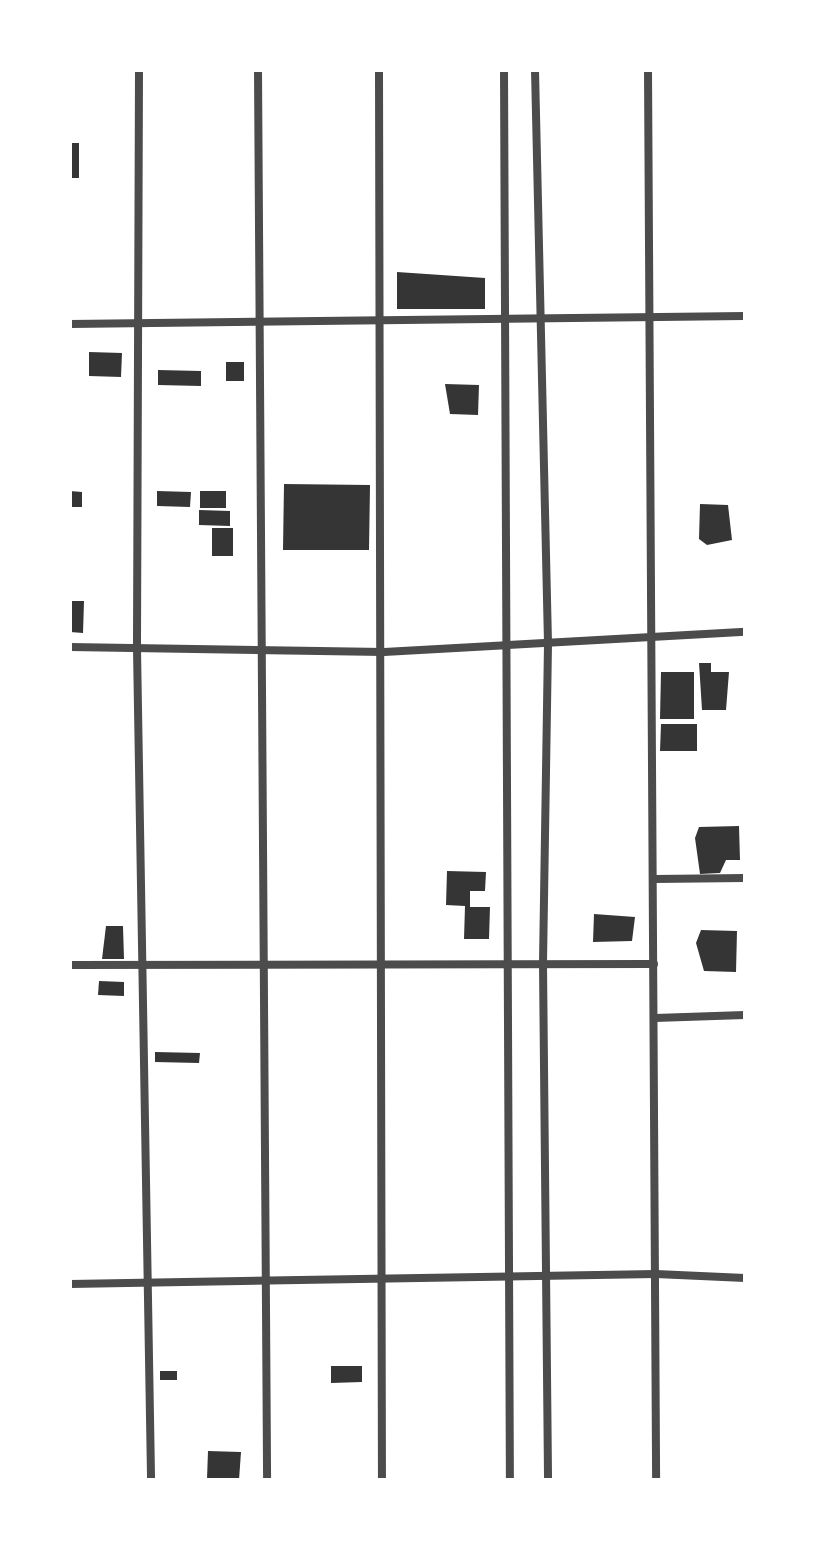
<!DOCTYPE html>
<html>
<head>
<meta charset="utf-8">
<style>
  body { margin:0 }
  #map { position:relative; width:815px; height:1550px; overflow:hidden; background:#fff; font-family:"Archivo Narrow",sans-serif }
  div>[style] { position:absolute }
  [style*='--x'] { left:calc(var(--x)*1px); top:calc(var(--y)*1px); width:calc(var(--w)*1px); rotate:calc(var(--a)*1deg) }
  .building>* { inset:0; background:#353535 }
  .minor>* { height:8px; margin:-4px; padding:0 4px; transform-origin:4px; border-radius:4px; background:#4c4c4c }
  span { translate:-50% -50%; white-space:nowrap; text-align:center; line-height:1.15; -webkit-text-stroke:10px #fff; paint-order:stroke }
  .frame { position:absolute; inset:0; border:72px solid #fff; pointer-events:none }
</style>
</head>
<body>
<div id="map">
  <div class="building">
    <div style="clip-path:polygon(70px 143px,79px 143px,79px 178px,70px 178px)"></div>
    <div style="clip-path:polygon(397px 272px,485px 278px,485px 309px,397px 309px)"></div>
    <div style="clip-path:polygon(89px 352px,122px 353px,121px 377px,89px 376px)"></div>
    <div style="clip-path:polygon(226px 362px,244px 362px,244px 381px,226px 381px)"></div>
    <div style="clip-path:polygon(158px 370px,201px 371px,201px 386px,158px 385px)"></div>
    <div style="clip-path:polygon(445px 384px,479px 385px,478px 415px,450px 414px)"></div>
    <div style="clip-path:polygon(284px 484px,370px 485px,369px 550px,283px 550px)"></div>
    <div style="clip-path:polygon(70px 491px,82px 492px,82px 507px,70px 507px)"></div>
    <div style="clip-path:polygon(157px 491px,191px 492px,190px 507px,157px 506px)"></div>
    <div style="clip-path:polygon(200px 491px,226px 491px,226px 508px,200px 508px)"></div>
    <div style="clip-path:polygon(700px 504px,728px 505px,732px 540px,707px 545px,699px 539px)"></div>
    <div style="clip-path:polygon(199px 510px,230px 511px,230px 526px,199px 525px)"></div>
    <div style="clip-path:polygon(212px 528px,233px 528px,233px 556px,212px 556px)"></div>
    <div style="clip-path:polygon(70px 601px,84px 601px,83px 633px,70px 632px)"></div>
    <div style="clip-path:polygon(699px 663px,711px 663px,711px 672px,729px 672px,726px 710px,702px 710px)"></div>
    <div style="clip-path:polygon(661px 672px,694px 672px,694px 719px,660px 719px)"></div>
    <div style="clip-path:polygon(661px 724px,697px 724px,697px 751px,660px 751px)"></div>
    <div style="clip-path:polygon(739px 826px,740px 860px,726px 860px,720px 873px,700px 874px,695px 838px,699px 827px)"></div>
    <div style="clip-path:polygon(447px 871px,486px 872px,485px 891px,470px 891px,470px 907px,490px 907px,489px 939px,464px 939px,465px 906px,446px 905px)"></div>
    <div style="clip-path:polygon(594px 914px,635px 917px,632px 941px,593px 942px)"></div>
    <div style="clip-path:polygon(106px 926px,123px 926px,124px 959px,102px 959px)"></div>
    <div style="clip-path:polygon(701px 930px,737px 931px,736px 972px,704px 971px,696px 943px)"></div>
    <div style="clip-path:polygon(99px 981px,124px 982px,124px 996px,98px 995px)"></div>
    <div style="clip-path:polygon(155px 1052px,200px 1053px,199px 1063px,155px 1062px)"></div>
    <div style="clip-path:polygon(331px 1366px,362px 1366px,362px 1382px,331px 1383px)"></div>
    <div style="clip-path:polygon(160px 1371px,177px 1371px,177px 1380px,160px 1380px)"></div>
    <div style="clip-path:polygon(208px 1451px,241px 1452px,239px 1480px,207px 1479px)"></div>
  </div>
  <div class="minor">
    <div style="--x:139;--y:70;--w:579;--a:90.2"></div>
    <div style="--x:137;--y:649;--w:831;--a:89.03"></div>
    <div style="--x:258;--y:70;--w:1410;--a:89.63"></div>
    <div style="--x:379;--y:70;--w:1410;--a:89.88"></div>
    <div style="--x:504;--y:70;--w:1410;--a:89.76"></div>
    <div style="--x:535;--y:70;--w:574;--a:88.7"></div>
    <div style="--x:548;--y:644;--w:320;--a:90.9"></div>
    <div style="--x:543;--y:964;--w:516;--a:89.44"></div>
    <div style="--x:648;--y:70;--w:1410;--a:89.67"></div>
    <div style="--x:70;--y:324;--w:675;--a:-0.68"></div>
    <div style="--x:70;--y:647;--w:314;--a:0.9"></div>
    <div style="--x:384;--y:652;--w:362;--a:-3.2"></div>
    <div style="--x:654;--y:879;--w:91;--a:-0.6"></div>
    <div style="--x:70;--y:965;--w:584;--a:-0.1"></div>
    <div style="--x:655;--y:1018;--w:90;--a:-1.9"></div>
    <div style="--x:70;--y:1284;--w:586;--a:-0.98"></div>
    <div style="--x:656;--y:1274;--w:89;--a:2.6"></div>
  </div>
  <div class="frame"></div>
</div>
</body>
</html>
